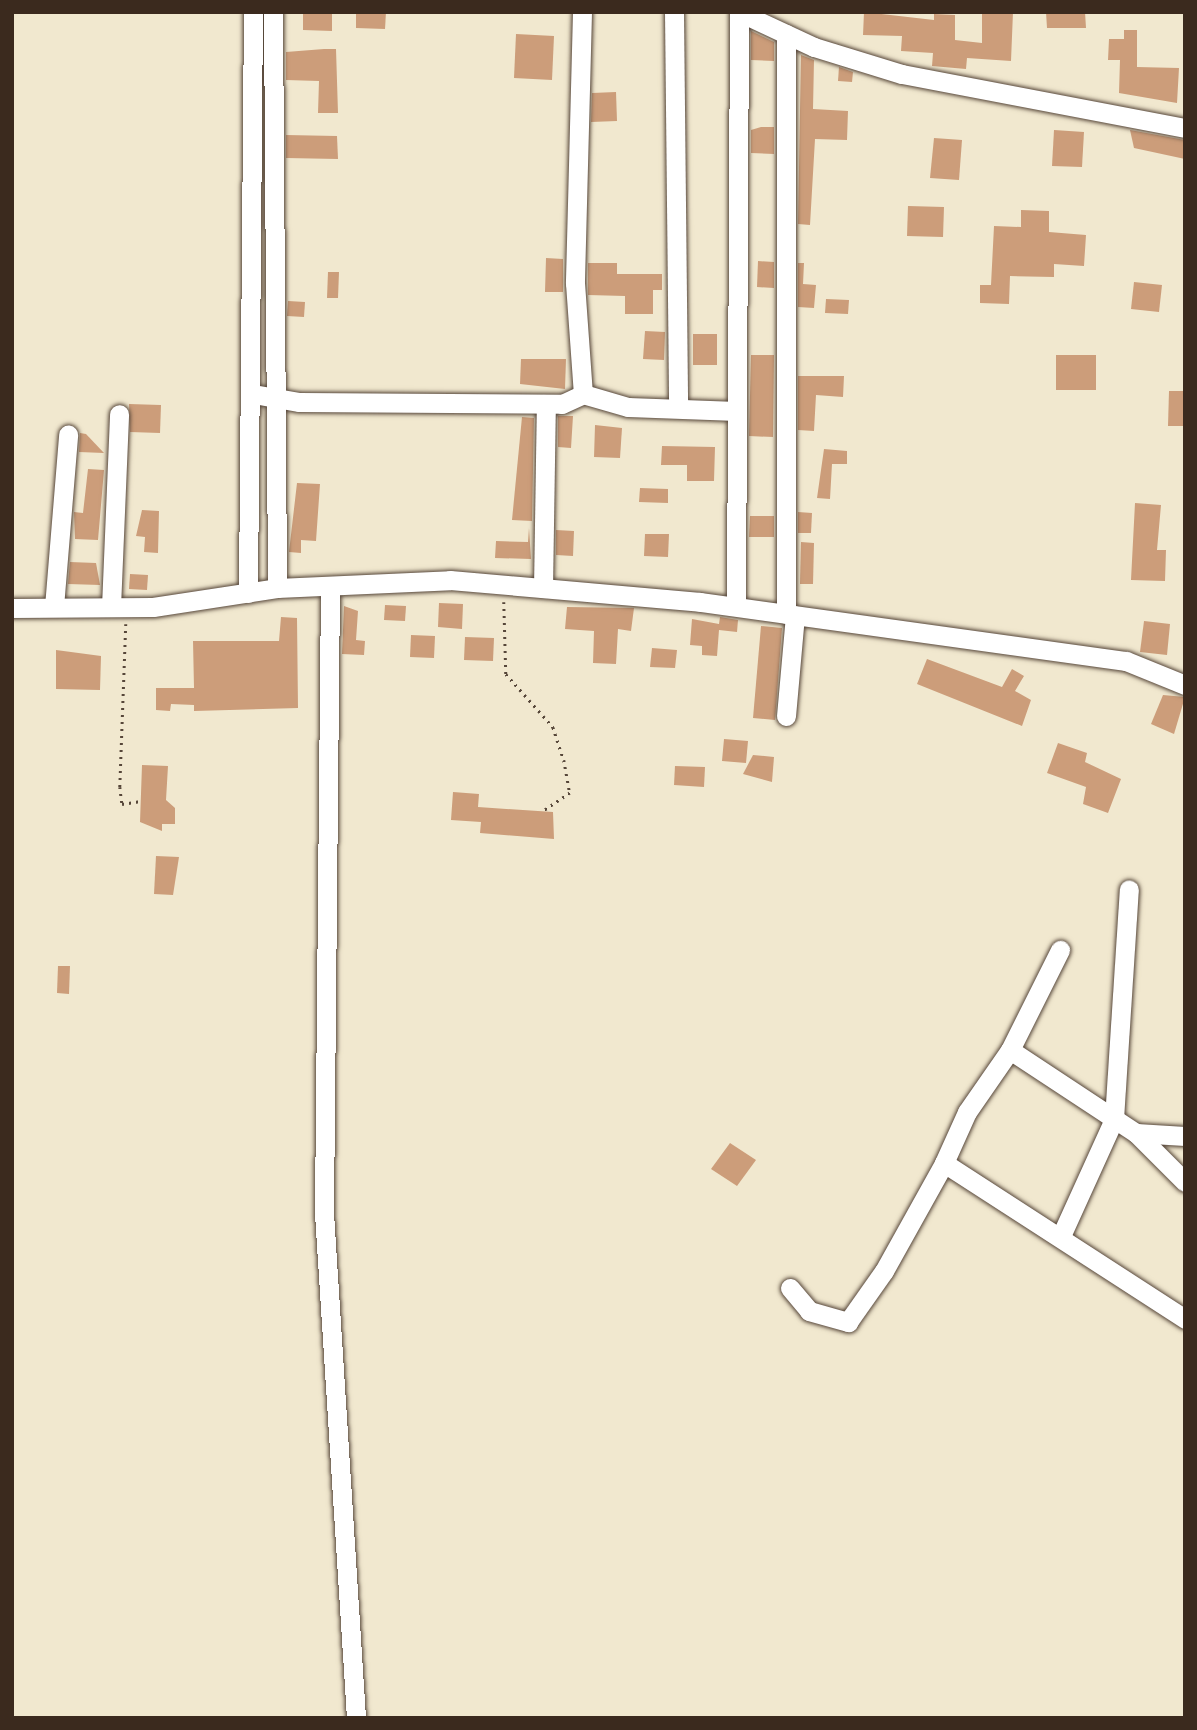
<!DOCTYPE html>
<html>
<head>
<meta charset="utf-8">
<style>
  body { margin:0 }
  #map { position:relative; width:1197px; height:1730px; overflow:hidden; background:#f1e8cf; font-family:"IM FELL French Canon",serif }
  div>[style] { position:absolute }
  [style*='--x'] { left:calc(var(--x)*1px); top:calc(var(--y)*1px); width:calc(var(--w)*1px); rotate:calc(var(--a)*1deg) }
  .building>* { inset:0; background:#cc9d7a }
  .path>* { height:2.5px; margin-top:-1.25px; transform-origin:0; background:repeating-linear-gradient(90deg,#564639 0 2px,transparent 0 7px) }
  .roads { filter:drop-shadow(0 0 2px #564639) drop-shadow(0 0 2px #564639) }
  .minor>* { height:19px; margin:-9.5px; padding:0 9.5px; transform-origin:9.5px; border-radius:9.5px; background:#fff }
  span { translate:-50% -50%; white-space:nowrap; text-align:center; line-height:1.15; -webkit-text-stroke:7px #fdfcf7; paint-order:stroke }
  .frame { position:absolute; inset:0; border:14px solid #3b2a1e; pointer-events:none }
</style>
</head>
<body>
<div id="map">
  <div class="building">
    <div style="clip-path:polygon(303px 12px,332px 12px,332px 31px,303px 30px)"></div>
    <div style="clip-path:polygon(356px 12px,386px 12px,385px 29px,356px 28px)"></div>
    <div style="clip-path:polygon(864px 12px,934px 20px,934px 14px,955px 15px,955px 40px,982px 43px,982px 12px,1013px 12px,1011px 61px,967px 58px,966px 69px,932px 66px,933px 53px,901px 51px,902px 36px,863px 35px)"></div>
    <div style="clip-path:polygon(1046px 12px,1085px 12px,1086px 28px,1047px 28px)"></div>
    <div style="clip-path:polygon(1124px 30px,1137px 30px,1137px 67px,1179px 68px,1177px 103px,1119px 93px,1120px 60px,1108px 60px,1109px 39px,1124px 39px)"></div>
    <div style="clip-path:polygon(751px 31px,774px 42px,774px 61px,751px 60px)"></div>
    <div style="clip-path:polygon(516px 34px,554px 36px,552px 80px,514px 78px)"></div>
    <div style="clip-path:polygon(324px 49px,336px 49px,338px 113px,318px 113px,319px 81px,286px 80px,286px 52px)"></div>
    <div style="clip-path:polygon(801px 55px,814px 60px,813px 109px,848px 111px,847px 140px,815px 139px,810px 225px,798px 224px)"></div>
    <div style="clip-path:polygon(839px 67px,853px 72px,852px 82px,838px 81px)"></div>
    <div style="clip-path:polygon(616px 92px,617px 121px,591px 122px,592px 93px)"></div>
    <div style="clip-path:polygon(761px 127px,774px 127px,774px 154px,751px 153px,751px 130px)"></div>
    <div style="clip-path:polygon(1054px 130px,1084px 132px,1082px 167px,1052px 166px)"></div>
    <div style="clip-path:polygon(1130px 130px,1185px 140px,1185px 159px,1134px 148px)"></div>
    <div style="clip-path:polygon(286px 135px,337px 136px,338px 159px,286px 158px)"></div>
    <div style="clip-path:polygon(934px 138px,962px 140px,959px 180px,930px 178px)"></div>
    <div style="clip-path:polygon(908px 206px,944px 207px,943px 237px,907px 236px)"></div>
    <div style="clip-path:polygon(1021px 210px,1049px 211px,1049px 232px,1086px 235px,1084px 266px,1054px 264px,1054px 277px,1010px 276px,1009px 304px,980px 303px,980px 285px,991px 285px,994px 226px,1021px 227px)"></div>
    <div style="clip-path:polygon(546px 258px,563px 259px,563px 292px,545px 292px)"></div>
    <div style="clip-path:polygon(758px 261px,774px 262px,774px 288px,757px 287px)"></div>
    <div style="clip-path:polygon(588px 263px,617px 263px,617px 274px,662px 274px,662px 290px,653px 290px,653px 314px,625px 314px,625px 296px,588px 295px)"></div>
    <div style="clip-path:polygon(798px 263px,804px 263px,803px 284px,816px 285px,814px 308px,798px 307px)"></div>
    <div style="clip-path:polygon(328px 272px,339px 272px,338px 298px,327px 298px)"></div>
    <div style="clip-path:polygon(1134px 282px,1162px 285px,1159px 312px,1131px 309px)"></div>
    <div style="clip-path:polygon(826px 299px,849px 300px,848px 314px,825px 313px)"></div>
    <div style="clip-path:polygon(288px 301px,305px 302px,304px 317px,287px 316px)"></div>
    <div style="clip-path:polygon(645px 331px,665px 332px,664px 360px,643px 359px)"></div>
    <div style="clip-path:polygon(693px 334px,717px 334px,717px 365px,693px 365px)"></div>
    <div style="clip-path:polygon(751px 355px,774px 355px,773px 437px,749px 436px)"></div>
    <div style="clip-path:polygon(1056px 355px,1096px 355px,1096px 390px,1056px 390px)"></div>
    <div style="clip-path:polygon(521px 359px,566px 359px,565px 389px,520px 384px)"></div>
    <div style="clip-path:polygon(798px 376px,844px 376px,843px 397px,816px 395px,814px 431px,798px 430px)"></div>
    <div style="clip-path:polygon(1169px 391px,1185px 391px,1185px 426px,1168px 426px)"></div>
    <div style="clip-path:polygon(129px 404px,161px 405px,160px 433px,130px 432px)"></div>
    <div style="clip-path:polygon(558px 416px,573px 416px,571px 448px,558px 447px)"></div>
    <div style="clip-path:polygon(522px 417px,534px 418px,532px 521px,512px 520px)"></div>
    <div style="clip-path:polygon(595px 425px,622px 428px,620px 458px,594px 457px)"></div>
    <div style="clip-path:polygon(80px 433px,86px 434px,104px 453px,79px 452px)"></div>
    <div style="clip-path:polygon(662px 446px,715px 447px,714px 481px,687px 481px,687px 465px,661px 465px)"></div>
    <div style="clip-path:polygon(824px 449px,847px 451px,847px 464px,832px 464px,830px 499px,817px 498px)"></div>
    <div style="clip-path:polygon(88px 469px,104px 470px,98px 540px,75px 539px,74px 512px,83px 513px)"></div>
    <div style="clip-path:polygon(297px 483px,320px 484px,316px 541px,301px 540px,301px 553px,289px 552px)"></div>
    <div style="clip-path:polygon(640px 488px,668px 489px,668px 503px,639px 502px)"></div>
    <div style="clip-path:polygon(1135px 503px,1161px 505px,1157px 550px,1166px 550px,1165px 581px,1131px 580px)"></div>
    <div style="clip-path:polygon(142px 510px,159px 511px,158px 553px,144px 552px,145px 537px,136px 536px)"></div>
    <div style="clip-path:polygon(798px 512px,812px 513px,811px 533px,798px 533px)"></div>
    <div style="clip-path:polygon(750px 516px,774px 516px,774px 537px,749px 537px)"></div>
    <div style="clip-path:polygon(529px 528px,531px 559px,495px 558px,496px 541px,528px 542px)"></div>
    <div style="clip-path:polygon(556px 530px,574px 531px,573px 556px,556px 555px)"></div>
    <div style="clip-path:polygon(645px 534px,669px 534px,668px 557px,644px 556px)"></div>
    <div style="clip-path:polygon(801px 542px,814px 543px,813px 584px,800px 584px)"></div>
    <div style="clip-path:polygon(70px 562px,96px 563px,100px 585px,68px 584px)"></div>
    <div style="clip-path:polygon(130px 574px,148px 575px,147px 590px,129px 589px)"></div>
    <div style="clip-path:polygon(439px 603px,463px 604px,462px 629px,438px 627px)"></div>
    <div style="clip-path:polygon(385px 605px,406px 606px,405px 621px,384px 620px)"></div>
    <div style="clip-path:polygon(344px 606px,358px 611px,356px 640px,365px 641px,364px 655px,342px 654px)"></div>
    <div style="clip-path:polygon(567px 607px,634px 608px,631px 631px,618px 629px,616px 664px,593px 663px,594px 631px,565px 629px)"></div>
    <div style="clip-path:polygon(281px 617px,297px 618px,298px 708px,194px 711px,194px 705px,171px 704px,170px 711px,156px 710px,156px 688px,194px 688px,193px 641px,279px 641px)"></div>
    <div style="clip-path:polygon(720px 617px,738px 620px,737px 632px,719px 630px,717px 656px,702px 655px,702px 646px,690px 645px,692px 619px,719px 624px)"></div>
    <div style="clip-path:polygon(1144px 621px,1170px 624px,1167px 655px,1140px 652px)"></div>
    <div style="clip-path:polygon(761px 626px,782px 628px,775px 720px,753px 718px)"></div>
    <div style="clip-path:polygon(411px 635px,435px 636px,434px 658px,410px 657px)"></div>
    <div style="clip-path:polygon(465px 637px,494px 638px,493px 661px,464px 660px)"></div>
    <div style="clip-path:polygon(652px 648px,677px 650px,675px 668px,650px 667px)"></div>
    <div style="clip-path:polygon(56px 650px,101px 656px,100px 690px,56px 689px)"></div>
    <div style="clip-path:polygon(927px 659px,1002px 687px,1012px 669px,1024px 676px,1015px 691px,1031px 700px,1022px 726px,917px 684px)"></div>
    <div style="clip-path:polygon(1163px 695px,1185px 697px,1174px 734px,1151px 724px)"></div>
    <div style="clip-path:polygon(724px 739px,748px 741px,746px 763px,722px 761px)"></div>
    <div style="clip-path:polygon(1058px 743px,1087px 753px,1085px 762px,1121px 779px,1108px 813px,1083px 804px,1086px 787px,1047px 773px)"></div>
    <div style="clip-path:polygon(753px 755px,774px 757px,772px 782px,743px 774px)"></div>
    <div style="clip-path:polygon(142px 765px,168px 766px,166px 800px,175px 808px,175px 824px,162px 824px,162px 831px,140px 822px)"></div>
    <div style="clip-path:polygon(675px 766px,705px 767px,704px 787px,674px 785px)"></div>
    <div style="clip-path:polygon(453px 792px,479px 794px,478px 807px,553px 812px,554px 839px,480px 833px,481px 822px,451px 820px)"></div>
    <div style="clip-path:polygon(156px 856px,179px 857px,173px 895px,154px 894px)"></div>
    <div style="clip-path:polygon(58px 966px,70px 966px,69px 994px,57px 993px)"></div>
    <div style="clip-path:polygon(730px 1143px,756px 1160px,737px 1186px,711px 1169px)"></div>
  </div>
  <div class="path">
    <div style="--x:504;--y:602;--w:72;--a:88.4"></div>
    <div style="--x:506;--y:674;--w:71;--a:48.4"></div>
    <div style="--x:553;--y:727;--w:35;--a:72"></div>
    <div style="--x:564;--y:760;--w:34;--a:80"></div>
    <div style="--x:570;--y:793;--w:32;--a:146"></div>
    <div style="--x:126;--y:624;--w:163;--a:92.1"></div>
    <div style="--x:120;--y:787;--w:17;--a:83"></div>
    <div style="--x:122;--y:804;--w:19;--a:-9"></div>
  </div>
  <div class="roads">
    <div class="minor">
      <div style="--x:273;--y:12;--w:576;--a:89.6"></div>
      <div style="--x:582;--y:12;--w:271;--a:91.5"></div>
      <div style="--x:575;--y:283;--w:111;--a:85.9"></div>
      <div style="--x:583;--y:394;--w:47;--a:16.1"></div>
      <div style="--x:628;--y:407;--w:109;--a:2.1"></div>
      <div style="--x:674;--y:12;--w:395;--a:89.4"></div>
      <div style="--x:739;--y:12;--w:83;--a:25"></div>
      <div style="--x:814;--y:47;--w:92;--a:17.1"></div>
      <div style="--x:902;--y:74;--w:288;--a:10.8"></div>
      <div style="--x:259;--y:395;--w:41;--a:9.9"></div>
      <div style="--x:299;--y:402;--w:263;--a:0.4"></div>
      <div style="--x:562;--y:404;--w:23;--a:-25"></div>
      <div style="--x:330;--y:586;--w:627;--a:90.55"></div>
      <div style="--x:324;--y:1213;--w:506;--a:86.37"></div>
      <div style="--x:543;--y:588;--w:184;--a:-89.1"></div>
      <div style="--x:248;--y:593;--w:581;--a:-89.51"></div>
      <div style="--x:736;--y:606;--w:594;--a:-89.71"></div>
      <div style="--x:54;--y:607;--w:173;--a:-85.3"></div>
      <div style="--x:111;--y:607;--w:193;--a:-87.6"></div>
      <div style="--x:12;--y:608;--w:141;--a:-0.4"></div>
      <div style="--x:153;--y:607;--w:125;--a:-8.7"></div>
      <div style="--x:277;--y:588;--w:173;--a:-2.6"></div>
      <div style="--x:450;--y:580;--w:251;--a:5"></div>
      <div style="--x:700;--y:602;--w:430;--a:7.9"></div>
      <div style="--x:1126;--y:661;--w:64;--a:22.1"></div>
      <div style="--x:786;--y:614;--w:580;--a:-90"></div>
      <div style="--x:786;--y:716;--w:101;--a:-84.9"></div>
      <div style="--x:1010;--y:1050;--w:112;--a:-63.4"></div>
      <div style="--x:1136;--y:1133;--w:69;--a:45"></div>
      <div style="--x:944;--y:1163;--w:56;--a:-65.7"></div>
      <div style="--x:967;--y:1112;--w:75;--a:-55.3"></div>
      <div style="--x:1010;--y:1050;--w:151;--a:33.4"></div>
      <div style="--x:1136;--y:1133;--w:49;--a:3.5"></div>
      <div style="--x:1061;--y:1236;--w:128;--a:-65.6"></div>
      <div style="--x:1114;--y:1119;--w:230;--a:-86.3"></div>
      <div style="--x:790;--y:1288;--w:30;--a:50"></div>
      <div style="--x:809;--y:1311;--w:41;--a:15.8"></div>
      <div style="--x:848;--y:1322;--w:62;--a:-54.8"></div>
      <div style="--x:884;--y:1271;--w:124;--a:-60.9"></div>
      <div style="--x:944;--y:1163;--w:287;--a:32.9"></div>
    </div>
  </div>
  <div class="frame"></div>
</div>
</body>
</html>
